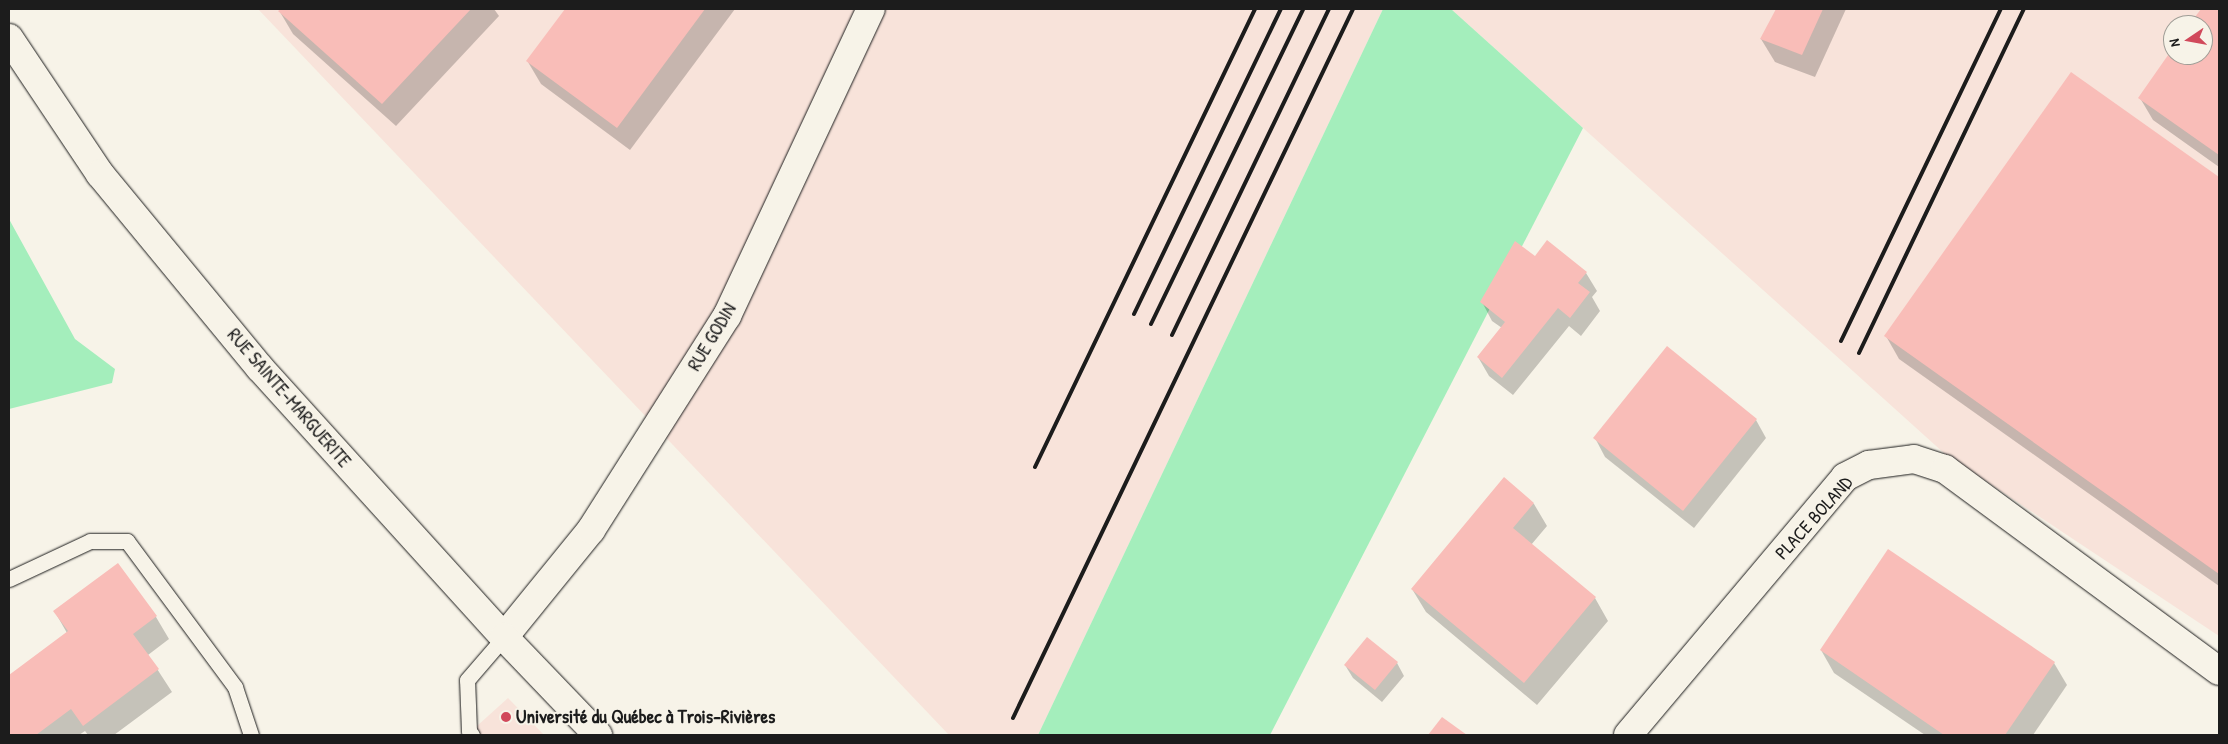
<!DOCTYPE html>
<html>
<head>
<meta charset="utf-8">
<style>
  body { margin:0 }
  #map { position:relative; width:2228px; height:744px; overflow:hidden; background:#f7f3e8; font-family:"Patrick Hand",sans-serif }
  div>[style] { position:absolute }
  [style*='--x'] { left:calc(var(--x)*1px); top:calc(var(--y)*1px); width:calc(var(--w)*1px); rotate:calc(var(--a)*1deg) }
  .built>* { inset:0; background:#f8e3da }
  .green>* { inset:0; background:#a4eebc }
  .shadow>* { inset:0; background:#0003 }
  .building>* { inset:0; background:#f9bdb8 }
  .roads { filter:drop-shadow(0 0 1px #1c1c1c) drop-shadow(0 0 1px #1c1c1c) }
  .service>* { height:15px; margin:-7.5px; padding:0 7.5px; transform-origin:7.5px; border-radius:7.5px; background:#f7f3e8 }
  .minor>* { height:28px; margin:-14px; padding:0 14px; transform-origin:14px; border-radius:14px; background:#f7f3e8 }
  .tertiary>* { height:28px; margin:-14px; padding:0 14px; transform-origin:14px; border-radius:14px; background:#f7f3e8 }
  .rail>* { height:4px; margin:-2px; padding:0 2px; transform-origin:2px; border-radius:2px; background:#1c1c1c }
  .dots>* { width:14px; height:14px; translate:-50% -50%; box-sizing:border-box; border:2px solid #f7f3e8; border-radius:50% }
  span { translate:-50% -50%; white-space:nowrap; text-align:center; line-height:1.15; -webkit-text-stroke:4px #f7f3e8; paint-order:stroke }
  .street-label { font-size:19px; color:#1c1c1c }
  .poi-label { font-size:19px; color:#1c1c1c; font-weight:700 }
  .left { translate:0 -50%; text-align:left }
  .frame { position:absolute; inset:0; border:10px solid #1c1c1c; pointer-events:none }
  .north { position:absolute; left:2163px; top:15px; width:50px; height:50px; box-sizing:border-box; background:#f7f3e8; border:1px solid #9f9d96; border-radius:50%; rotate:258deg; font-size:14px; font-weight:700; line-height:20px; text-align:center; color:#1c1c1c }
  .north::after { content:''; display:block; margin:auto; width:18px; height:22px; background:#d1495b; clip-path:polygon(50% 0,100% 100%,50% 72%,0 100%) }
</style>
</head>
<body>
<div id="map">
  <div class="built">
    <div style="clip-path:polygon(258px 9px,1383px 9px,1038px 735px,949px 735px)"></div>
    <div style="clip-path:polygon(evenodd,1451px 9px,2219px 9px,2219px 636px,1945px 454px,1451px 9px,2173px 25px,2203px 25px,2203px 55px,2173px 55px,2173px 25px)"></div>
    <div style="clip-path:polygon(508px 698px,544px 735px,467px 735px)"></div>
  </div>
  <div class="green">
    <div style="clip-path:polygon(1383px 9px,1451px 9px,1583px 128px,1270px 735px,1038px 735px)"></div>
    <div style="clip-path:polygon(9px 219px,75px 339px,115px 369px,112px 383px,9px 409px)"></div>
  </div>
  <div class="shadow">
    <div style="clip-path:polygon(282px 9px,494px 9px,499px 16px,396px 126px,293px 34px,280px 12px)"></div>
    <div style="clip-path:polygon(567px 9px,735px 9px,630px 150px,541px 84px,528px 62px)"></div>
    <div style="clip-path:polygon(1778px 9px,1846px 9px,1815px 77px,1775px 62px,1761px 39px)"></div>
    <div style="clip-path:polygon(2202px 9px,2219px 9px,2219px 167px,2153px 120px,2140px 98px,2173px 50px,2173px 55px,2203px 55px,2203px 25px,2191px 25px)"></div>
    <div style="clip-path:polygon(2071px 74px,2219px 179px,2219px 586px,1899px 359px,1886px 336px)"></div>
    <div style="clip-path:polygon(1535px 258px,1586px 273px,1597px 291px,1592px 297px,1600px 311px,1581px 336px,1569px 326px,1513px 395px,1489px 376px,1478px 357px,1502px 328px,1492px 321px,1482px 302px)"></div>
    <div style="clip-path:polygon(1756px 420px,1766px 438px,1694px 528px,1605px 457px,1595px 438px)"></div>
    <div style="clip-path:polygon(1504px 479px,1534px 504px,1547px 526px,1531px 545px,1595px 598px,1608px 621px,1537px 705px,1426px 612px,1412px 589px)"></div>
    <div style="clip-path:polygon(118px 565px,156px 617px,169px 639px,148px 655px,172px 692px,114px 735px,88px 735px,85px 731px,79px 735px,9px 735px,9px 676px,67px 633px,55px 612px)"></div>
    <div style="clip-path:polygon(1821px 650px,2054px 663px,2067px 685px,2033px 735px,1925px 735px,1834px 673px)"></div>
    <div style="clip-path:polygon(1397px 663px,1404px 676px,1382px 702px,1353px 678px,1345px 665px)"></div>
  </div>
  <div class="building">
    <div style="clip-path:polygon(281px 9px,471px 9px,382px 104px,278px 11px)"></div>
    <div style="clip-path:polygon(565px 9px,705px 9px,617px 128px,526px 61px)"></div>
    <div style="clip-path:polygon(1776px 9px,1823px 9px,1802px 55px,1760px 39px)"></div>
    <div style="clip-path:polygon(2201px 9px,2219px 9px,2219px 155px,2138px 98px,2173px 48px,2173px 55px,2203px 55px,2203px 25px,2189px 25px)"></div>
    <div style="clip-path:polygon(2071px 72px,2219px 177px,2219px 574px,1884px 336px)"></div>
    <div style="clip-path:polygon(1547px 240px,1587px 272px,1578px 283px,1590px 292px,1570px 318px,1558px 308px,1502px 378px,1477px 357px,1505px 322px,1480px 302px,1515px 241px,1535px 256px)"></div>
    <div style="clip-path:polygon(1667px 346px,1757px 419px,1683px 511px,1593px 438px)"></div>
    <div style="clip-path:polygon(1504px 477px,1534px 503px,1513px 528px,1596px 597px,1524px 683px,1411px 589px)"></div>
    <div style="clip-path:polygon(1888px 549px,2055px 662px,2005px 735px,1944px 735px,1820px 650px)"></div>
    <div style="clip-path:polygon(118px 563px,157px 616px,133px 634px,159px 669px,83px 726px,71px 709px,36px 735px,9px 735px,9px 675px,68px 631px,53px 611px)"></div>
    <div style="clip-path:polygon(1367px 637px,1398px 662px,1375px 690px,1344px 665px)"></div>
    <div style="clip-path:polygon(1442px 717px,1467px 735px,1428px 735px)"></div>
  </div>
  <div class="roads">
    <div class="service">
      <div style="--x:9;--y:579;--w:89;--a:-25.1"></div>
      <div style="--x:90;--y:541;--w:37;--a:0"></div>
      <div style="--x:127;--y:541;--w:182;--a:53.5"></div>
      <div style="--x:235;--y:687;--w:51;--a:71.6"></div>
      <div style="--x:472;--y:735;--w:5;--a:-127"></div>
      <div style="--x:469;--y:731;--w:51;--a:-92.2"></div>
      <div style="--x:467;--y:680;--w:57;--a:-49.3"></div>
    </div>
    <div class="minor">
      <div style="--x:504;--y:637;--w:138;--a:-50.9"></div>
      <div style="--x:591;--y:530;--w:254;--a:-57.6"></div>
      <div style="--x:727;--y:316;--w:339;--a:-64.9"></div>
      <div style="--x:1628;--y:735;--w:337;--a:-49.9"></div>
      <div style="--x:1845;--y:477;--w:27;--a:-27"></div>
      <div style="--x:1869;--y:465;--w:45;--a:-7.6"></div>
      <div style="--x:1914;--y:459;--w:33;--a:18"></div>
      <div style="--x:1945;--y:469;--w:340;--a:36.4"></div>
    </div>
    <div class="tertiary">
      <div style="--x:9;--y:38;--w:164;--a:56.2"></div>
      <div style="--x:100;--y:174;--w:251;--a:50.5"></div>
      <div style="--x:260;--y:368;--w:363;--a:47.8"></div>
      <div style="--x:504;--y:637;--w:136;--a:46.2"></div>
    </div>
  </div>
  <div class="rail">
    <div style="--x:1134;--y:314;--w:339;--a:-64.3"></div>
    <div style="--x:1151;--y:324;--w:350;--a:-64.2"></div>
    <div style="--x:1172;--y:335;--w:362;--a:-64.3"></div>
    <div style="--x:1841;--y:341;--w:369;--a:-64.3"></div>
    <div style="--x:1859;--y:353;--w:382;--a:-64.4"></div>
    <div style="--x:1035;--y:467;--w:508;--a:-64.34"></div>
    <div style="--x:1013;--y:718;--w:786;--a:-64.38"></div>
  </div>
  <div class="dots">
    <div style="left:506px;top:717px;background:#d1495b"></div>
  </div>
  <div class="street-label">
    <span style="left:712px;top:337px;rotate:-59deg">RUE GODIN</span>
    <span style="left:289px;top:398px;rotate:49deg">RUE SAINTE-MARGUERITE</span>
    <span style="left:1814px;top:518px;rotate:-48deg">PLACE BOLAND</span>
  </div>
  <div class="poi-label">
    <span class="left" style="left:516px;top:717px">Université du Québec à Trois-Rivières</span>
  </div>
  <div class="frame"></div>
  <div class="north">N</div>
</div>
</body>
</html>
